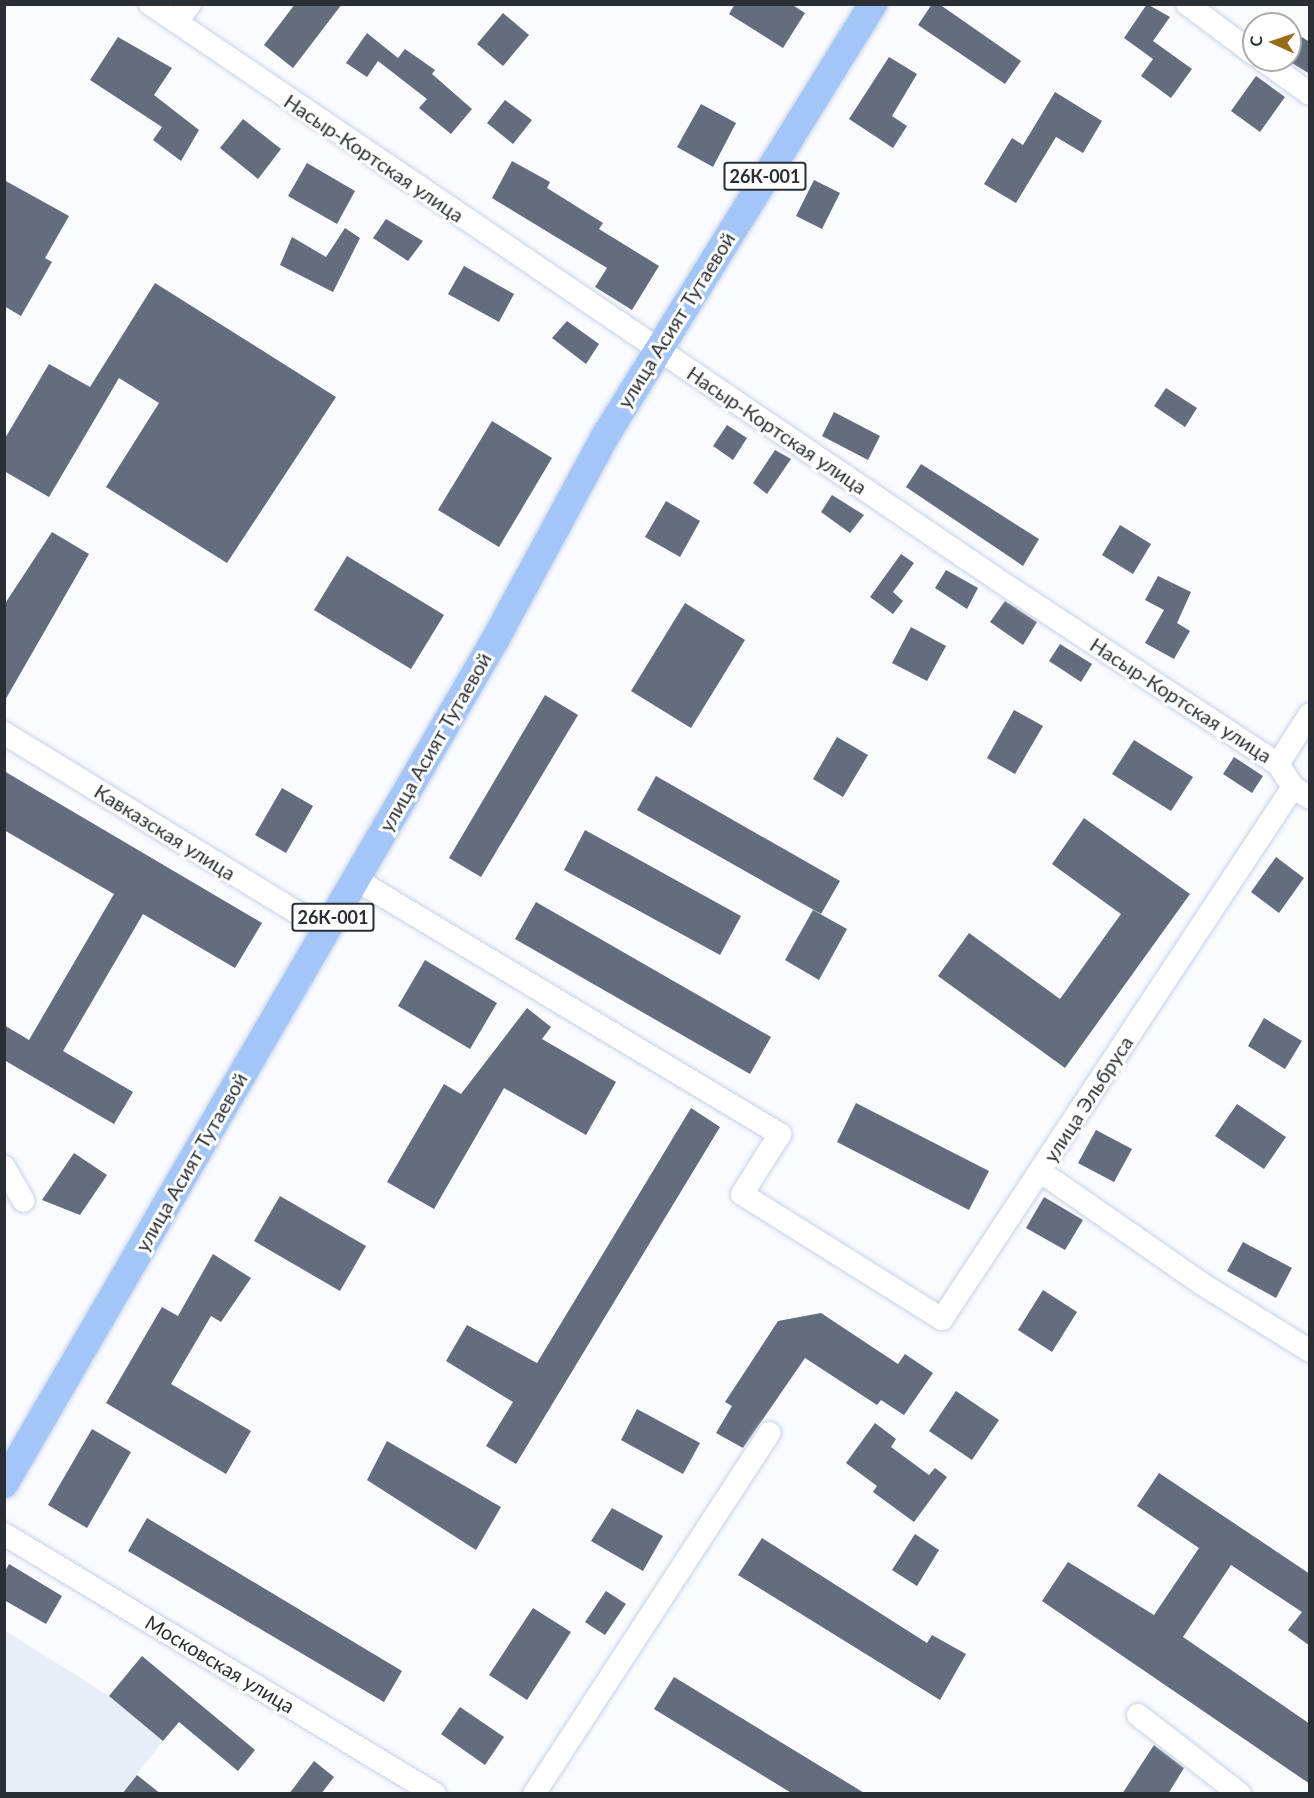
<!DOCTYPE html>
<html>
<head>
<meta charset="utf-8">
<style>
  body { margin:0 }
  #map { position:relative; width:1314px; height:1798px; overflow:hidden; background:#f9fbff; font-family:Lato,sans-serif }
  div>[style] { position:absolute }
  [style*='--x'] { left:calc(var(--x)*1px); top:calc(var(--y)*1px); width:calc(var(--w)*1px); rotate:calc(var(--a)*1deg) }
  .built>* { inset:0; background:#e7eef7 }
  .building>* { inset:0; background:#636d7d }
  .roads { filter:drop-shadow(0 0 2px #c6d2e4) drop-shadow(0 0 2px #c6d2e4) }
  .minor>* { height:22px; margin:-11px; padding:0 11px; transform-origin:11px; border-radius:11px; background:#fff }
  .major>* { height:28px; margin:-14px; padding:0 14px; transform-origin:14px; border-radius:14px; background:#a3c5f8 }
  span { translate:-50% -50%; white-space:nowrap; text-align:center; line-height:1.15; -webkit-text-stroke:6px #fff; paint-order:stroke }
  .shield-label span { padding:2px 4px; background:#fff; border:2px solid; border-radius:4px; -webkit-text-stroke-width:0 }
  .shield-label { font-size:18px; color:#2a2f35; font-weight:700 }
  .street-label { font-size:20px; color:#2a2f35 }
  .frame { position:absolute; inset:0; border:6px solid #2a2f35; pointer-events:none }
  .north { position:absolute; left:1242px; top:12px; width:60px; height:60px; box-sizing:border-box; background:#fff; border:2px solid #aaacae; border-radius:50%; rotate:273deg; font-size:16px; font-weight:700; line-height:24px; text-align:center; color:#2a2f35 }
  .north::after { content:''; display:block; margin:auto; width:21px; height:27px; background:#976b18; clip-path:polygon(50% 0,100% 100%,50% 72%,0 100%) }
</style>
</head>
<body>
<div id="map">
  <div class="built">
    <div style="clip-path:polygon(4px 1630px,109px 1696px,163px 1741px,122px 1793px,5px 1793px)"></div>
  </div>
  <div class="building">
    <div style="clip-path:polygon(295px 4px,342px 4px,293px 68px,264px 45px)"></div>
    <div style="clip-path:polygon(735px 4px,791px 4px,805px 13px,783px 48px,729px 14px)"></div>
    <div style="clip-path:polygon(932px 4px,939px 4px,1021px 61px,1005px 84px,918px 25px)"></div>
    <div style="clip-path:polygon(1147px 4px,1170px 17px,1153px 41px,1192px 69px,1171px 98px,1141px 76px,1153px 59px,1124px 38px)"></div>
    <div style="clip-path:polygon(503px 13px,529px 35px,503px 66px,477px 44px)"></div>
    <div style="clip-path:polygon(1290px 30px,1310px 42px,1310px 74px,1290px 62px)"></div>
    <div style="clip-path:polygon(367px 33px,398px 58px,405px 49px,435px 70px,432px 74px,472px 109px,451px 134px,419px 108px,427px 99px,378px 61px,367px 77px,346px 63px)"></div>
    <div style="clip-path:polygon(118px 37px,172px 68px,154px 95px,199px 130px,181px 161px,153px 140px,162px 127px,90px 80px)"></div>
    <div style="clip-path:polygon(889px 57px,917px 74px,892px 116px,907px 126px,893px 148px,849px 119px)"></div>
    <div style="clip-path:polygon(1256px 76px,1285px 97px,1260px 132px,1231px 111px)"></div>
    <div style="clip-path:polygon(1055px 92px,1102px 121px,1083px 153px,1056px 137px,1016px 203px,984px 184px,1012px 138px,1023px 145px)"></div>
    <div style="clip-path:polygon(505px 100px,532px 120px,513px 144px,487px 123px)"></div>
    <div style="clip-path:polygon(701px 104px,736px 123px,713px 167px,677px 147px)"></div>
    <div style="clip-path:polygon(243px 119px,281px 149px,258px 179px,220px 148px)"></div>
    <div style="clip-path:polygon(512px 161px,550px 182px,547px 188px,603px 223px,599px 229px,659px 266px,632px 310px,595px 287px,607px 268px,492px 198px)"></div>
    <div style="clip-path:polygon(307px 163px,355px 191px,337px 224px,288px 196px)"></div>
    <div style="clip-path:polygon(4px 180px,69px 216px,45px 258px,52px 262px,21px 316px,4px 306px)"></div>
    <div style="clip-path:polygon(814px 180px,840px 193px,822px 229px,796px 216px)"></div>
    <div style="clip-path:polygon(386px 219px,423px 241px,408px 261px,373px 238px)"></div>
    <div style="clip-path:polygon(345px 228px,360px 238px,333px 292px,280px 265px,292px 237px,326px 257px)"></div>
    <div style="clip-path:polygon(464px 266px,514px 294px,499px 322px,448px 294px)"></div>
    <div style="clip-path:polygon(155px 283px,336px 397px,227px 563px,106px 487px,159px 403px,119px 378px,49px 497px,4px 471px,4px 440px,49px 364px,90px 387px)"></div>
    <div style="clip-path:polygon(567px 321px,599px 344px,586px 364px,552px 338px)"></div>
    <div style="clip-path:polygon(1166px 388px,1197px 408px,1185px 427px,1154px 406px)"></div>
    <div style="clip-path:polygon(834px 412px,880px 436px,868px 460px,822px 436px)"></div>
    <div style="clip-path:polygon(492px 421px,552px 458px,499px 547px,438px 510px)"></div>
    <div style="clip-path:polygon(727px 425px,747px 438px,733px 460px,713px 446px)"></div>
    <div style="clip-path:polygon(775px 450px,791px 459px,767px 494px,753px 483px)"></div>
    <div style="clip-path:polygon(921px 464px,1039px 539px,1023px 566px,906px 487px)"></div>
    <div style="clip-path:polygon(832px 495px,864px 515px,850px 533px,821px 512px)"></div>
    <div style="clip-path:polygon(666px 501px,700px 521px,680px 557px,645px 537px)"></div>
    <div style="clip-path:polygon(1120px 525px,1151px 544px,1133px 574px,1102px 555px)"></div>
    <div style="clip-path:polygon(52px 532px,89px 554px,4px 702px,4px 605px)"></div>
    <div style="clip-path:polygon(901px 554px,914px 563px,893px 592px,903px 601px,893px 614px,870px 597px)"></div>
    <div style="clip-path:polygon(347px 556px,444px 615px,411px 669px,314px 610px)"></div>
    <div style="clip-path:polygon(946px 570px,978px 588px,967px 609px,935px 588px)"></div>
    <div style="clip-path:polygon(1158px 576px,1191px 592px,1177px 623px,1190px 631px,1174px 659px,1145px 643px,1164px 610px,1145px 600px)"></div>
    <div style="clip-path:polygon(1005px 601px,1037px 622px,1023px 645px,990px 622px)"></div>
    <div style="clip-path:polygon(685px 603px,745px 640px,691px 728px,631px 691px)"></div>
    <div style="clip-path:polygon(911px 627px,946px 646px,927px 681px,892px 663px)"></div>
    <div style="clip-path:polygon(1060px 644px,1092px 664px,1081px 682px,1049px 661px)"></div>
    <div style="clip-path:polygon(545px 695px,578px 715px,481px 877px,449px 858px)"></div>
    <div style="clip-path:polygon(1014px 710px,1043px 726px,1015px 774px,987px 758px)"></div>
    <div style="clip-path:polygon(837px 737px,868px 755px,843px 797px,813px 779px)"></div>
    <div style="clip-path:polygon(1134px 740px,1193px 777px,1171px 811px,1112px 774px)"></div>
    <div style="clip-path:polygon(1234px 757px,1263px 776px,1252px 793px,1223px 774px)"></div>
    <div style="clip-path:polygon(4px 771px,262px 923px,235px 968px,143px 914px,63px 1051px,133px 1092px,114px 1124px,4px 1060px,4px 1025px,29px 1040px,114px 894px,4px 830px)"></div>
    <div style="clip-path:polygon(656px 776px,840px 881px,821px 914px,637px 810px)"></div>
    <div style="clip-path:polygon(282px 788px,313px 806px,286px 853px,255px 835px)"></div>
    <div style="clip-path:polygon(1084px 818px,1190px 894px,1065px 1068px,938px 976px,969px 933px,1060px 999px,1121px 914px,1052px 864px)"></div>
    <div style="clip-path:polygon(585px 830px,741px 916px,720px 955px,564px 870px)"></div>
    <div style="clip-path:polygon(1276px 857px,1304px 878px,1279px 913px,1251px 892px)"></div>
    <div style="clip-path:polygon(536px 902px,771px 1037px,750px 1074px,515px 939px)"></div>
    <div style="clip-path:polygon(813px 910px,847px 929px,819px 980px,785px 960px)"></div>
    <div style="clip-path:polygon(425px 960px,497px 1003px,470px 1049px,398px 1006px)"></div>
    <div style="clip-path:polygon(527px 1008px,551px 1027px,542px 1039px,616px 1082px,586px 1135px,504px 1088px,434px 1209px,387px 1182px,444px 1084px,461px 1094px)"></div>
    <div style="clip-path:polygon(1264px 1018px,1302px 1041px,1285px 1069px,1248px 1046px)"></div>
    <div style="clip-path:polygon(856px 1103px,989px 1171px,969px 1210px,837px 1142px)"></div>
    <div style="clip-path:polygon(1237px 1104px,1286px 1137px,1264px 1169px,1215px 1136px)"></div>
    <div style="clip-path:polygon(691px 1108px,720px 1127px,516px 1464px,486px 1446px,513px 1402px,446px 1361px,467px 1325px,537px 1363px)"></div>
    <div style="clip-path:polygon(1096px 1130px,1132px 1149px,1114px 1182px,1078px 1163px)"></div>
    <div style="clip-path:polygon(74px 1153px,107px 1175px,80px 1215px,42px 1200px)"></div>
    <div style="clip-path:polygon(280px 1196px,366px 1246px,340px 1291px,254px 1241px)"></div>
    <div style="clip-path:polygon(1044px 1197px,1083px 1220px,1065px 1250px,1026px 1228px)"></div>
    <div style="clip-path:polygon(1243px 1242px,1292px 1268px,1276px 1298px,1227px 1271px)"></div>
    <div style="clip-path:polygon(213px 1254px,251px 1278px,221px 1322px,211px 1316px,171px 1384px,251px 1431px,226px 1474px,106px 1403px,162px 1307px,178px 1316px)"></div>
    <div style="clip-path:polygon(1043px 1290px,1077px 1312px,1052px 1352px,1018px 1330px)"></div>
    <div style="clip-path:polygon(821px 1313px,898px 1364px,905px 1354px,933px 1373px,904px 1415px,881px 1400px,877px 1405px,805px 1358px,743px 1448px,716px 1433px,732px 1406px,725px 1402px,778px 1321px)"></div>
    <div style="clip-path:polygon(956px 1391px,999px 1420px,972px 1460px,929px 1431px)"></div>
    <div style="clip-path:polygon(637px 1409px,700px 1443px,683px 1474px,621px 1440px)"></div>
    <div style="clip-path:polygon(875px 1423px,896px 1439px,891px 1447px,929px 1475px,935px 1468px,947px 1477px,914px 1522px,873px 1492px,877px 1486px,846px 1463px)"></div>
    <div style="clip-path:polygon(92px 1429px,131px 1452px,87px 1528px,48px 1505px)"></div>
    <div style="clip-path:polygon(387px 1441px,501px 1507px,476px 1550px,367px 1480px)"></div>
    <div style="clip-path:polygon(1159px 1473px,1310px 1574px,1310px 1646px,1288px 1630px,1302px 1612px,1231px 1565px,1183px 1637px,1310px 1724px,1310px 1784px,1042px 1601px,1068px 1562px,1154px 1615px,1199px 1548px,1137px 1506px)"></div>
    <div style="clip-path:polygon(612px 1508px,663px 1536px,643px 1571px,591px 1541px)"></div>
    <div style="clip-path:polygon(147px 1518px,402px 1671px,384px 1702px,128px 1551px)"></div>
    <div style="clip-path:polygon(915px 1534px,939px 1550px,917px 1586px,892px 1570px)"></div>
    <div style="clip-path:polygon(762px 1538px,927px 1643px,932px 1635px,966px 1654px,940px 1700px,738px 1575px)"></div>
    <div style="clip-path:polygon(9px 1564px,62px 1596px,46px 1624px,4px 1600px,4px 1573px)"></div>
    <div style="clip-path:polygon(606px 1591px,626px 1604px,605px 1635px,585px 1622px)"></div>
    <div style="clip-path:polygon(533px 1608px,571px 1632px,527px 1700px,489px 1675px)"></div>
    <div style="clip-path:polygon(142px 1656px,255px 1750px,238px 1771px,179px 1722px,163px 1741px,109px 1696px)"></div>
    <div style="clip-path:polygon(674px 1677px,866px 1794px,793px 1794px,654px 1709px)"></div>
    <div style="clip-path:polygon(460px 1707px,504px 1737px,485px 1765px,441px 1734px)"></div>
    <div style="clip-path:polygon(1154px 1745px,1184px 1768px,1168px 1794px,1122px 1794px)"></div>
    <div style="clip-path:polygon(314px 1761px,334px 1777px,321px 1794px,289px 1794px)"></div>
    <div style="clip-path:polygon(137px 1775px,161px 1794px,122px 1794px)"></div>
  </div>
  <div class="roads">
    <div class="minor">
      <div style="--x:150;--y:4;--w:1040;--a:34.18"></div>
      <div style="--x:1010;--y:588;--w:321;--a:33.3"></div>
      <div style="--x:1278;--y:764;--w:27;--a:57"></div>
      <div style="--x:1293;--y:787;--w:20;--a:33"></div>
      <div style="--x:1187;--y:4;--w:84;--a:36.7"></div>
      <div style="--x:176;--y:22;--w:23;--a:-52"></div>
      <div style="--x:1263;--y:60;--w:58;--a:35.9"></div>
      <div style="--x:4;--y:733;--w:377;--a:31.5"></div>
      <div style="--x:1278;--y:764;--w:59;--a:-57.4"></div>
      <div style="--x:355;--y:879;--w:496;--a:31"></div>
      <div style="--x:780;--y:1134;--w:71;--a:122.3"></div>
      <div style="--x:742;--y:1194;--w:236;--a:32"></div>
      <div style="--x:942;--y:1319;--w:637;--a:-56.58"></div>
      <div style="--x:4;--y:1167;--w:39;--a:60"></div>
      <div style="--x:1041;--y:1172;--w:196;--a:34.8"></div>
      <div style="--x:1202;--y:1284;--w:127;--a:31.8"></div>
      <div style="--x:4;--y:1534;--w:503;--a:31.1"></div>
      <div style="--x:1138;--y:1715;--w:129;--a:37.8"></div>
      <div style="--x:534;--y:1794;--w:431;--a:-56.9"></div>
    </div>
    <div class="major">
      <div style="--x:4;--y:1484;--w:979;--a:-59.82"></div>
      <div style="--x:496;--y:638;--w:227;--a:-61.6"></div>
      <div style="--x:604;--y:438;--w:511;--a:-58.21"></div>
    </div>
  </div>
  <div class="shield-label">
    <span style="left:765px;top:176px">26К-001</span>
    <span style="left:333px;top:917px">26К-001</span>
  </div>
  <div class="street-label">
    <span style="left:374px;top:158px;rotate:34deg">Насыр-Кортская улица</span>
    <span style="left:676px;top:320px;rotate:-58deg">улица Асият Тутаевой</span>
    <span style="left:777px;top:430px;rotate:34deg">Насыр-Кортская улица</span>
    <span style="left:1181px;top:700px;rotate:33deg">Насыр-Кортская улица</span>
    <span style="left:435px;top:742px;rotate:-60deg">улица Асият Тутаевой</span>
    <span style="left:165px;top:832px;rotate:32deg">Кавказская улица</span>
    <span style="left:1088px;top:1099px;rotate:-57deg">улица Эльбруса</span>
    <span style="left:191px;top:1162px;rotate:-60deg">улица Асият Тутаевой</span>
    <span style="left:220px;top:1664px;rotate:31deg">Московская улица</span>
  </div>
  <div class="frame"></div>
  <div class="north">С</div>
</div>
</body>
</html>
